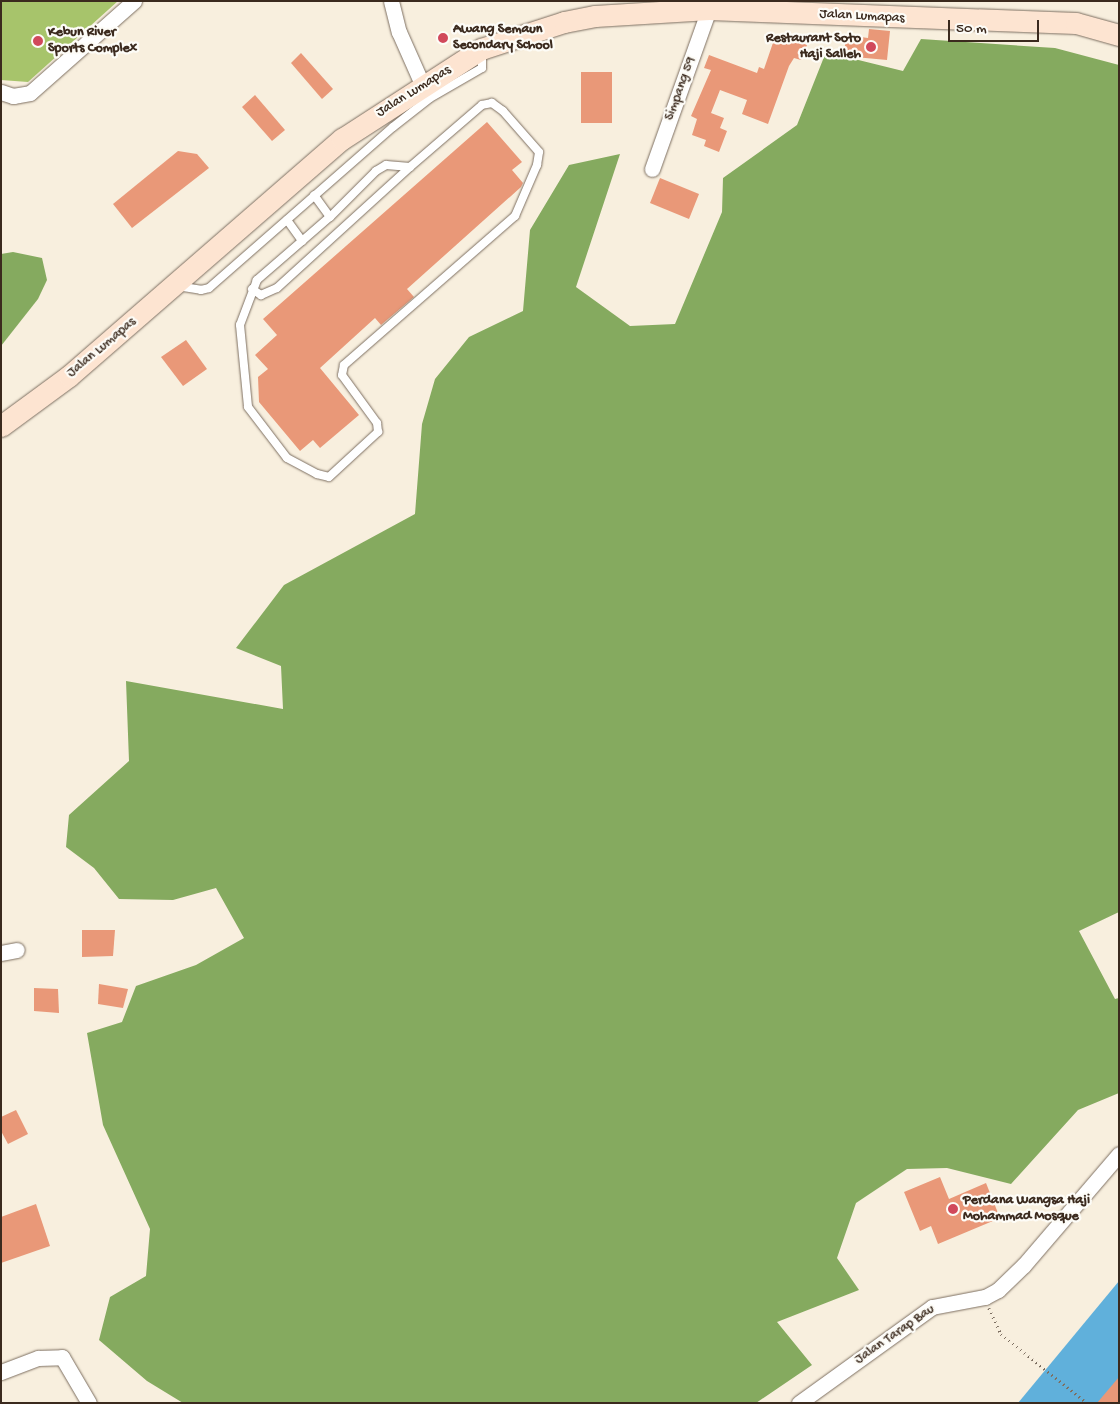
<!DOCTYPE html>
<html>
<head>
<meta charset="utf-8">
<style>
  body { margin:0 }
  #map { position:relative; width:1120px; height:1404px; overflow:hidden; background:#f8efde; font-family:"Gochi Hand",sans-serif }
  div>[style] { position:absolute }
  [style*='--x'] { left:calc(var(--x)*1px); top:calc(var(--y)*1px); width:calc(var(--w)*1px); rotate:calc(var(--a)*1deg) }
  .green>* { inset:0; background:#a7c46b }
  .forest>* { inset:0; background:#85aa5f }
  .water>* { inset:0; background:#60b0db }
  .building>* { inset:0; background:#e99878 }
  .path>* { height:2.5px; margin-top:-1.25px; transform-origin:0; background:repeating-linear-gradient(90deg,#7d6f61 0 1px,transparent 0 5px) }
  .roads { filter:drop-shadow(0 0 1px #7d6f61) drop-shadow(0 0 1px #7d6f61) }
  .service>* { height:8px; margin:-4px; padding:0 4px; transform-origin:4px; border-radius:4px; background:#fff }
  .minor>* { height:15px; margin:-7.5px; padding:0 7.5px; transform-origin:7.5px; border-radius:7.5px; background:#fff }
  .secondary>* { height:21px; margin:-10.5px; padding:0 10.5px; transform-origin:10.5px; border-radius:10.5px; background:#fde4d1 }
  .dots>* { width:14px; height:14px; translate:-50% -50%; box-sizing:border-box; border:2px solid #fdfcf7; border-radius:50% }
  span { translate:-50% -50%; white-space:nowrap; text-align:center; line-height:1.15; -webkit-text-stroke:4.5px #fdfcf7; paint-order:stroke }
  .street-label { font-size:14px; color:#3b2a1e }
  .poi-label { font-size:14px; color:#3b2a1e; font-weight:700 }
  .left { translate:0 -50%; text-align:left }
  .right { translate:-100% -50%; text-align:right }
  .frame { position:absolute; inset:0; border:2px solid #3b2a1e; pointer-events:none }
  .scale { position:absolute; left:948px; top:20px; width:91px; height:22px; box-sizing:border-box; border:2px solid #3b2a1e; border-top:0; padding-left:6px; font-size:15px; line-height:18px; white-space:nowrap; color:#3b2a1e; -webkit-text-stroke:4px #fdfcf7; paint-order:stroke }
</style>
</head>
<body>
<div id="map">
  <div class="green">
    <div style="clip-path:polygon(1px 1px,118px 1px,28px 82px,1px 80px)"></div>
  </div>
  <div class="forest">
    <div style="clip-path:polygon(921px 39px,1055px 48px,1119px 65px,1119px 912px,1079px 931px,1115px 999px,1119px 998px,1119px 1093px,1078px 1110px,1011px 1184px,947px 1168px,907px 1169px,856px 1203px,837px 1258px,859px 1290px,777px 1322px,812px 1365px,756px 1403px,183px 1403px,147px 1381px,99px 1340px,110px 1297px,146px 1276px,150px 1229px,103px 1125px,87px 1033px,122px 1022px,136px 986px,196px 965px,244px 938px,216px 888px,173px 900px,119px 899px,94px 868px,66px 847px,69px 815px,129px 761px,126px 681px,283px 709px,281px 666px,236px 648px,284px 585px,415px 514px,422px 424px,435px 379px,469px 337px,523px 311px,530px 230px,569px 165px,620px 154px,576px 287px,630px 326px,675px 324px,722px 212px,723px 178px,797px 125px,826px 52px,903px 71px)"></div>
    <div style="clip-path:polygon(13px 252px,42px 258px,47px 280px,38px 299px,1px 346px,1px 254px)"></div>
  </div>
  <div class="water">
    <div style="clip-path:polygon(1119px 1281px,1119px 1403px,1018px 1403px)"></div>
  </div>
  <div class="building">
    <div style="clip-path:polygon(869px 29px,890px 31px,887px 60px,844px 56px,846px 35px,868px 38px)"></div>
    <div style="clip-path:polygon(776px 34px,807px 45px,801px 60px,794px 58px,789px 66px,768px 124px,742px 114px,747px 100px,720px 90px,711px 113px,724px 118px,720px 128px,727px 131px,719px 152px,704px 146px,706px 140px,692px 135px,697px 119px,691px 116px,711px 70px,704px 68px,709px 55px,757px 73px,759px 67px,764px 69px)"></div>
    <div style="clip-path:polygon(301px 53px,333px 89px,322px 99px,291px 63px)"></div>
    <div style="clip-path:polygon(581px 72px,612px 72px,612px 123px,581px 123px)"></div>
    <div style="clip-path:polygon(255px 95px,285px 130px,272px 141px,242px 107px)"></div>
    <div style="clip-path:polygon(487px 122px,522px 162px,512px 170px,523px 183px,521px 187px,407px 289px,414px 297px,381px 325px,375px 318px,320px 368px,359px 415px,320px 448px,313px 440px,300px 451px,259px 402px,258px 377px,268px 369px,255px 355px,277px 335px,263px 319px)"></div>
    <div style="clip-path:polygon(178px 151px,197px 154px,209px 168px,132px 228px,113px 204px)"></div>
    <div style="clip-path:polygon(660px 178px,699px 194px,689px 219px,650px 203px)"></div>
    <div style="clip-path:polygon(186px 340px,207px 369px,183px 386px,161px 357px)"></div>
    <div style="clip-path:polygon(82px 930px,115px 930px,113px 956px,82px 957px)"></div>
    <div style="clip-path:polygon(99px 984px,128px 989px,123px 1008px,98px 1004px)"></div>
    <div style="clip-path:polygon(34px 988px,58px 989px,59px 1013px,34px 1011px)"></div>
    <div style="clip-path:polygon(16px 1110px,28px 1134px,8px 1144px,1px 1131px,1px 1117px)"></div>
    <div style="clip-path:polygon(940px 1177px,949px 1199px,986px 1183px,1000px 1218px,938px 1244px,931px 1226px,920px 1231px,904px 1192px)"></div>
    <div style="clip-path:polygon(36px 1204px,50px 1246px,1px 1263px,1px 1217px)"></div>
    <div style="clip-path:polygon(1119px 1377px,1119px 1403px,1097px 1403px)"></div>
  </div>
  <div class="path">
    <div style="--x:989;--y:1308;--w:29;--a:65"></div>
    <div style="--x:1001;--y:1334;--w:110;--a:38.7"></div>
  </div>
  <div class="roads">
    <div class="service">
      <div style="--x:287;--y:220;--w:26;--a:54"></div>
      <div style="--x:302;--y:241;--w:60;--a:139.1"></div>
      <div style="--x:257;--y:280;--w:48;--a:110.7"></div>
      <div style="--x:240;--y:325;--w:82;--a:84.4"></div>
      <div style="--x:248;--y:407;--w:64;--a:52.6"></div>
      <div style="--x:287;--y:458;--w:34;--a:28"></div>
      <div style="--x:317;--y:474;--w:12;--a:14"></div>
      <div style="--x:329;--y:477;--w:67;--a:-42.6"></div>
      <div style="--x:378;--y:432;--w:9;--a:-96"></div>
      <div style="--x:377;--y:423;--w:59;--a:-126.1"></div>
      <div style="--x:342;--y:375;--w:10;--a:-79"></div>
      <div style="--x:344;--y:365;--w:227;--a:-41.1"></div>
      <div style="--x:515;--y:216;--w:56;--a:-66.7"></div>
      <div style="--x:537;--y:165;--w:13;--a:-81"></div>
      <div style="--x:539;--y:152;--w:55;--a:-131.3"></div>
      <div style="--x:503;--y:111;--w:14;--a:-144"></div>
      <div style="--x:492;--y:103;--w:10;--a:169"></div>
      <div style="--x:482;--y:105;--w:95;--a:139.3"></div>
      <div style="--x:410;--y:167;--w:24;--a:-175"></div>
      <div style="--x:386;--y:165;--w:12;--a:149"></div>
      <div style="--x:376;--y:171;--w:65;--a:135"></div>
      <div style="--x:330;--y:217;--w:27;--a:-126"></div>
      <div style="--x:302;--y:241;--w:37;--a:-41"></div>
      <div style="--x:177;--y:286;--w:24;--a:9"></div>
      <div style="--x:201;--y:290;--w:8;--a:-14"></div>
      <div style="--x:209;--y:288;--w:244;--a:-41.2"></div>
      <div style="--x:393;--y:127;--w:47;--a:-38.1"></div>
      <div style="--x:430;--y:98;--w:60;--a:-30"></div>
      <div style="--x:482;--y:68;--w:17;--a:-90"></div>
      <div style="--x:252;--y:289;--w:11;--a:34"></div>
      <div style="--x:261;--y:295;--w:17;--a:-24"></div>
      <div style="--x:277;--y:288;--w:180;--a:-42.3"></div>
    </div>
    <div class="minor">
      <div style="--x:391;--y:1;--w:32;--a:76"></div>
      <div style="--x:399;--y:32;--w:57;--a:66.1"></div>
      <div style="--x:1;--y:92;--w:13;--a:18"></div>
      <div style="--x:13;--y:96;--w:17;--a:-10"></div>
      <div style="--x:30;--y:93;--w:139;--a:-41.5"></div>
      <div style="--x:652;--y:169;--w:170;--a:-70.4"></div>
      <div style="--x:1;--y:953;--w:16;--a:-11"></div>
      <div style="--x:1;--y:1372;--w:40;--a:-21"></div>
      <div style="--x:38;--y:1358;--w:24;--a:-2"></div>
      <div style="--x:62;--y:1357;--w:53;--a:59.6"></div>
      <div style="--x:799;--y:1403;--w:164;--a:-35.8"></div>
      <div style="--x:932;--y:1307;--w:54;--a:-10.7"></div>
      <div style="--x:985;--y:1297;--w:15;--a:-28"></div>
      <div style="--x:998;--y:1290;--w:36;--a:-44"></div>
      <div style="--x:1024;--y:1265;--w:146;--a:-49.4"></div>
    </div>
    <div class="secondary">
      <div style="--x:1;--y:426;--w:84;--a:-36.3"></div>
      <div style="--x:69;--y:376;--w:362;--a:-41"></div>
      <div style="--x:342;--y:139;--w:166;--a:-32.9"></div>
      <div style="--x:481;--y:49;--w:87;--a:-18"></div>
      <div style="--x:564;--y:22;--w:32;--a:-11"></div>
      <div style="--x:595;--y:16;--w:114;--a:-3.5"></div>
      <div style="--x:709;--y:9;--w:367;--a:2.2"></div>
      <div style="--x:1076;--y:23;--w:45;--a:15.6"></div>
    </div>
  </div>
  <div class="dots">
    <div style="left:443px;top:38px;background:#d1495b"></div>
    <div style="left:38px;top:41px;background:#d1495b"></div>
    <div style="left:871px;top:47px;background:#d1495b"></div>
    <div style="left:953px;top:1209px;background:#d1495b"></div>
  </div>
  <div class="street-label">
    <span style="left:862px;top:17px;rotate:3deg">Jalan Lumapas</span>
    <span style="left:681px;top:89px;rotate:-70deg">Simpang 59</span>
    <span style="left:414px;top:92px;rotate:-32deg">Jalan Lumapas</span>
    <span style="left:102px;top:348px;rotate:-40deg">Jalan Lumapas</span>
    <span style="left:895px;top:1335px;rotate:-35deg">Jalan Tarap Bau</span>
  </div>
  <div class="poi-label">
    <span class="left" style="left:453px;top:38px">Awang Semaun<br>Secondary School</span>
    <span class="left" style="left:48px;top:41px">Kebun River<br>Sports Complex</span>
    <span class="right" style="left:861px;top:47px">Restaurant Soto<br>Haji Salleh</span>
    <span class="left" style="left:963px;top:1209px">Perdana Wangsa Haji<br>Mohammad Mosque</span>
  </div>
  <div class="frame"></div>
  <div class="scale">50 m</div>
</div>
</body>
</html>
